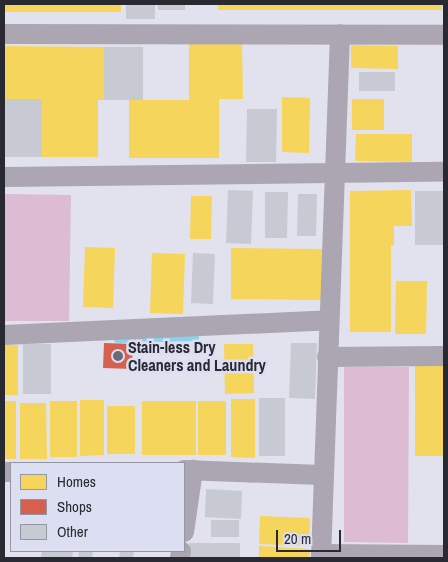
<!DOCTYPE html>
<html>
<head>
<meta charset="utf-8">
<style>
  body { margin:0 }
  #map { position:relative; width:448px; height:562px; overflow:hidden; background:#e1e2ed; font-family:"Archivo Narrow",sans-serif }
  div>[style] { position:absolute }
  [style*='--x'] { left:calc(var(--x)*1px); top:calc(var(--y)*1px); width:calc(var(--w)*1px); rotate:calc(var(--a)*1deg) }
  .green>* { inset:0; background:#ddbbd3 }
  .homes>* { inset:0; background:#f6d55c }
  .shops>* { inset:0; background:#d6604d }
  .stream>* { height:6px; margin:-3px; padding:0 3px; transform-origin:3px; border-radius:3px; background:#8ad2e8 }
  .building>* { inset:0; background:#c7cad2 }
  .street>* { height:20px; margin:-10px; padding:0 10px; transform-origin:10px; border-radius:10px; background:#aba6b1 }
  .dots>* { width:14px; height:14px; translate:-50% -50%; box-sizing:border-box; border:2px solid #dcdef2; border-radius:50% }
  span { translate:-50% -50%; white-space:nowrap; text-align:center; line-height:1.15; -webkit-text-stroke:5px #dcdef2; paint-order:stroke }
  .poi-label { font-size:16px; color:#292a31; font-weight:700 }
  .left { translate:0 -50%; text-align:left }
  .frame { position:absolute; inset:0; border:5px solid #292a31; pointer-events:none }
  .legend { position:absolute; left:10px; top:462px; width:175px; height:90px; box-sizing:border-box; background:#dcdef2; border:1px solid #9496a5; margin:0; padding:6px 9px; list-style:none; font-size:15px; color:#292a31 }
  .legend li { display:flex; align-items:center; gap:10px; height:25px }
  .legend b { width:25px; border:1px solid #9496a5 }
  .scale { position:absolute; left:276px; top:530px; width:65px; height:22px; box-sizing:border-box; border:2px solid #292a31; border-top:0; padding-left:6px; font-size:15px; line-height:18px; white-space:nowrap; color:#292a31; -webkit-text-stroke:4px #dcdef2; paint-order:stroke }
</style>
</head>
<body>
<div id="map">
  <div class="green">
    <div style="clip-path:polygon(4px 194px,71px 195px,69px 321px,4px 321px)"></div>
    <div style="clip-path:polygon(344px 367px,409px 367px,408px 543px,344px 542px)"></div>
  </div>
  <div class="homes">
    <div style="clip-path:polygon(4px 4px,121px 4px,121px 12px,4px 12px)"></div>
    <div style="clip-path:polygon(218px 4px,442px 4px,442px 10px,218px 10px)"></div>
    <div style="clip-path:polygon(189px 42px,242px 42px,243px 99px,219px 99px,219px 158px,129px 158px,129px 100px,189px 100px)"></div>
    <div style="clip-path:polygon(351px 45px,398px 46px,398px 69px,351px 68px)"></div>
    <div style="clip-path:polygon(4px 46px,104px 47px,104px 100px,98px 100px,98px 157px,42px 157px,42px 99px,4px 99px)"></div>
    <div style="clip-path:polygon(282px 97px,310px 98px,309px 153px,282px 152px)"></div>
    <div style="clip-path:polygon(352px 99px,384px 99px,384px 130px,352px 130px)"></div>
    <div style="clip-path:polygon(356px 134px,412px 134px,412px 162px,355px 161px)"></div>
    <div style="clip-path:polygon(411px 190px,412px 226px,394px 226px,394px 245px,391px 246px,391px 332px,350px 332px,350px 191px)"></div>
    <div style="clip-path:polygon(191px 196px,212px 196px,211px 239px,190px 239px)"></div>
    <div style="clip-path:polygon(85px 247px,115px 248px,113px 308px,83px 307px)"></div>
    <div style="clip-path:polygon(231px 248px,322px 249px,322px 300px,231px 299px)"></div>
    <div style="clip-path:polygon(152px 253px,185px 254px,183px 314px,150px 313px)"></div>
    <div style="clip-path:polygon(396px 281px,427px 281px,426px 334px,395px 334px)"></div>
    <div style="clip-path:polygon(224px 344px,253px 344px,254px 393px,225px 394px)"></div>
    <div style="clip-path:polygon(4px 345px,18px 345px,18px 395px,4px 395px)"></div>
    <div style="clip-path:polygon(415px 362px,444px 363px,444px 456px,415px 456px)"></div>
    <div style="clip-path:polygon(231px 399px,255px 399px,255px 458px,231px 457px)"></div>
    <div style="clip-path:polygon(80px 400px,104px 400px,104px 455px,80px 456px)"></div>
    <div style="clip-path:polygon(4px 401px,16px 401px,16px 459px,4px 459px)"></div>
    <div style="clip-path:polygon(50px 401px,77px 401px,77px 457px,50px 457px)"></div>
    <div style="clip-path:polygon(142px 401px,196px 401px,196px 455px,142px 455px)"></div>
    <div style="clip-path:polygon(198px 401px,226px 401px,226px 455px,198px 455px)"></div>
    <div style="clip-path:polygon(20px 403px,46px 403px,47px 459px,20px 459px)"></div>
    <div style="clip-path:polygon(107px 406px,135px 406px,135px 454px,107px 454px)"></div>
    <div style="clip-path:polygon(260px 516px,310px 518px,309px 546px,259px 544px)"></div>
    <div style="clip-path:polygon(259px 546px,310px 549px,309px 558px,259px 558px)"></div>
  </div>
  <div class="shops">
    <div style="clip-path:polygon(104px 343px,133px 344px,132px 369px,103px 368px)"></div>
  </div>
  <div class="stream">
    <div style="--x:117;--y:340;--w:79;--a:-1.5"></div>
  </div>
  <div class="building">
    <div style="clip-path:polygon(126px 4px,155px 4px,155px 19px,126px 19px)"></div>
    <div style="clip-path:polygon(158px 4px,185px 4px,185px 10px,158px 10px)"></div>
    <div style="clip-path:polygon(104px 47px,143px 47px,143px 100px,104px 100px)"></div>
    <div style="clip-path:polygon(359px 72px,395px 72px,395px 91px,359px 91px)"></div>
    <div style="clip-path:polygon(4px 99px,42px 99px,42px 157px,4px 157px)"></div>
    <div style="clip-path:polygon(247px 109px,277px 109px,276px 162px,246px 162px)"></div>
    <div style="clip-path:polygon(228px 190px,253px 191px,251px 244px,226px 243px)"></div>
    <div style="clip-path:polygon(415px 191px,444px 191px,444px 245px,415px 245px)"></div>
    <div style="clip-path:polygon(265px 192px,288px 192px,287px 238px,265px 238px)"></div>
    <div style="clip-path:polygon(298px 194px,317px 194px,316px 236px,297px 236px)"></div>
    <div style="clip-path:polygon(193px 253px,215px 254px,213px 304px,191px 303px)"></div>
    <div style="clip-path:polygon(291px 343px,317px 343px,315px 399px,289px 398px)"></div>
    <div style="clip-path:polygon(23px 344px,51px 344px,51px 394px,23px 394px)"></div>
    <div style="clip-path:polygon(259px 398px,285px 398px,285px 456px,259px 456px)"></div>
    <div style="clip-path:polygon(206px 489px,242px 491px,241px 519px,205px 517px)"></div>
    <div style="clip-path:polygon(211px 520px,239px 520px,239px 537px,211px 537px)"></div>
    <div style="clip-path:polygon(189px 543px,240px 543px,240px 558px,189px 558px)"></div>
    <div style="clip-path:polygon(42px 551px,73px 551px,72px 558px,41px 558px)"></div>
    <div style="clip-path:polygon(79px 551px,93px 551px,92px 558px,78px 558px)"></div>
    <div style="clip-path:polygon(120px 551px,134px 551px,133px 558px,119px 558px)"></div>
  </div>
  <div class="street">
    <div style="--x:4;--y:34;--w:440;--a:0.1"></div>
    <div style="--x:4;--y:177;--w:440;--a:-0.7"></div>
    <div style="--x:4;--y:335;--w:325;--a:-2.6"></div>
    <div style="--x:327;--y:357;--w:117;--a:-0.5"></div>
    <div style="--x:184;--y:470;--w:138;--a:2.1"></div>
    <div style="--x:4;--y:472;--w:7;--a:0"></div>
    <div style="--x:184;--y:532;--w:63;--a:-81.7"></div>
    <div style="--x:321;--y:554;--w:123;--a:0.5"></div>
    <div style="--x:180;--y:558;--w:7;--a:-82"></div>
    <div style="--x:321;--y:558;--w:524;--a:-87.92"></div>
  </div>
  <div class="dots">
    <div style="left:118px;top:356px;background:#696a73"></div>
  </div>
  <div class="poi-label">
    <span class="left" style="left:128px;top:356px">Stain-less Dry<br>Cleaners and Laundry</span>
  </div>
  <div class="frame"></div>
  <ul class="legend">
  <li><b style="height:14px;background:#f6d55c"></b>Homes</li>
  <li><b style="height:14px;background:#d6604d"></b>Shops</li>
  <li><b style="height:14px;background:#c7cad2"></b>Other</li>
  </ul>
  <div class="scale">20 m</div>
</div>
</body>
</html>
